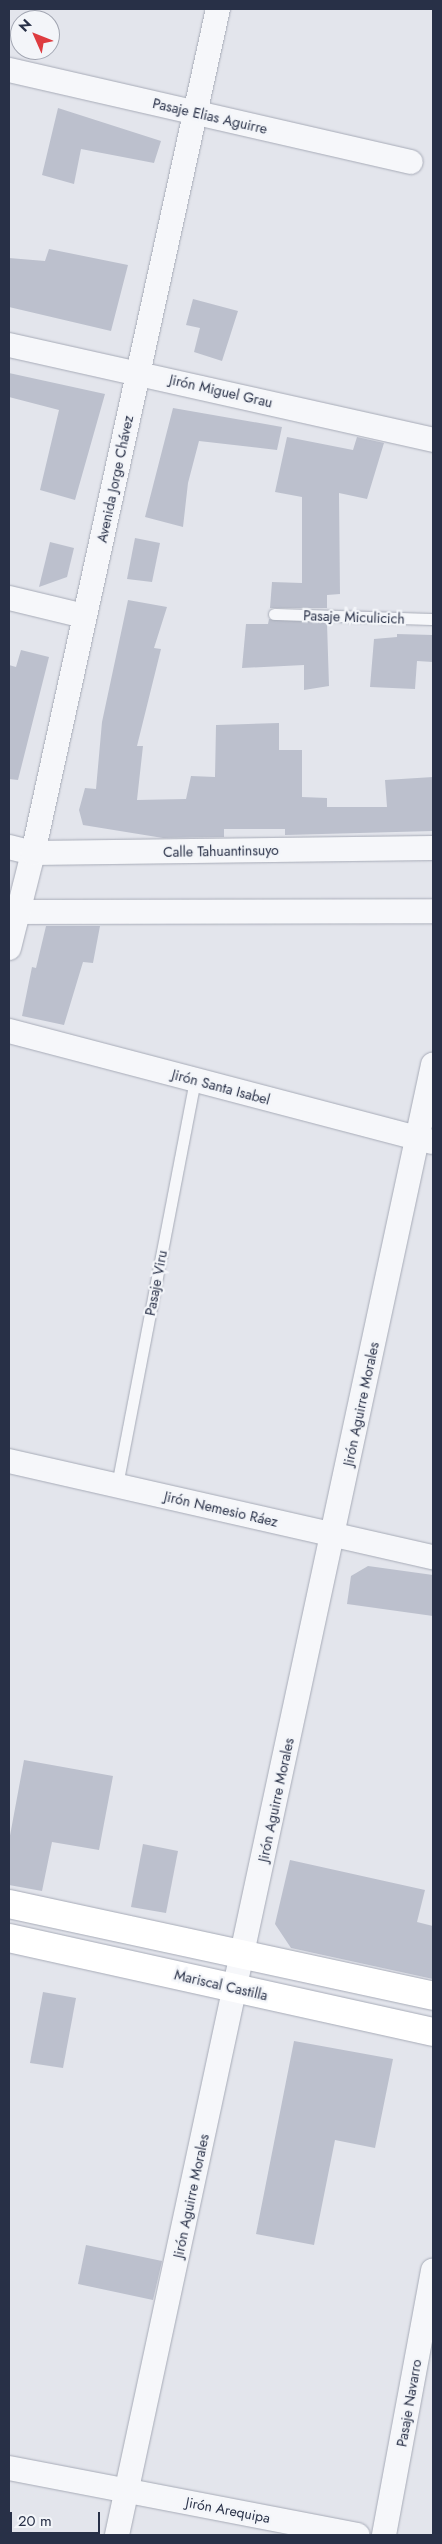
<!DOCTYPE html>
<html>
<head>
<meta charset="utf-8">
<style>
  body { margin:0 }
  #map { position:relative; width:442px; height:2544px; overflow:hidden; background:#e3e5ec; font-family:Jost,sans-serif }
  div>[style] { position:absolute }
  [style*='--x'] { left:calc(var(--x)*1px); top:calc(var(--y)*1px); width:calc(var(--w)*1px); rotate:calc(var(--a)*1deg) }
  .building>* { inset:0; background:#bcc0cd }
  .roads { filter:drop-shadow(0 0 1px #a7abb7) drop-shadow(0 0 1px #a7abb7) }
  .lane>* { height:11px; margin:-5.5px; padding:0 5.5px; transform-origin:5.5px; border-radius:5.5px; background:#f6f7fa }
  .street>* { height:24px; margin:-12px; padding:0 12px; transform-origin:12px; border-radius:12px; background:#f6f7fa }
  .highway>* { height:28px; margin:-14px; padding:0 14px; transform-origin:14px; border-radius:14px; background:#fff }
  span { translate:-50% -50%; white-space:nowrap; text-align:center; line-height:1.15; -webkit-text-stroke:4.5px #f3f5f9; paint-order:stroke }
  .street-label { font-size:14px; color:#283047 }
  .frame { position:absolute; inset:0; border:10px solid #283047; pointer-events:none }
  .north { position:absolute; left:10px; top:10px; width:50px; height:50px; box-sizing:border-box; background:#f3f5f9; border:1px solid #a2a6b2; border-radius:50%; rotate:314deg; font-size:14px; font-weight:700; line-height:20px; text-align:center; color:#283047 }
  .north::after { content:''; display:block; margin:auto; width:18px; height:22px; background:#de3c40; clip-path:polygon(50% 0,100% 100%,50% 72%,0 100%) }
  .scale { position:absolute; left:10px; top:2512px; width:90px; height:22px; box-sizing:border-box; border:2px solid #283047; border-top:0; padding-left:6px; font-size:15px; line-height:18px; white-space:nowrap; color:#283047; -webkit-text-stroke:4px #f3f5f9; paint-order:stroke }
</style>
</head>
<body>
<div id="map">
  <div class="building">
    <div style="clip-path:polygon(58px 108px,161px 141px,154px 163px,81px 149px,74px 184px,42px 175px)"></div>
    <div style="clip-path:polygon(49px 249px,128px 265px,111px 331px,9px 307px,9px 258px,45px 261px)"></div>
    <div style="clip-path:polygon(193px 299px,238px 311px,222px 361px,194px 352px,200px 328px,186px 325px)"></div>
    <div style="clip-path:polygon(9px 373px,105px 394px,75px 500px,40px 490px,59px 410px,9px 397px)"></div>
    <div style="clip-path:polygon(173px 408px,282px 427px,277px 450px,199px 441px,188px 483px,183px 527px,145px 517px)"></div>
    <div style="clip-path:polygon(287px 437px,353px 450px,357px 437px,384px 443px,367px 499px,339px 493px,340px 594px,327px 595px,327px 608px,270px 608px,272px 582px,302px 583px,302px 497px,275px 492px)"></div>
    <div style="clip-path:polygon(135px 538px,160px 543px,152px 582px,127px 579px)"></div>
    <div style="clip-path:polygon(50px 542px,74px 548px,67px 577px,39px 587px)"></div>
    <div style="clip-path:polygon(128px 600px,167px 607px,154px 648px,161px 649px,137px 746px,143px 746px,137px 800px,186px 799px,191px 776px,215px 777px,216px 725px,279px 723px,279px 750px,302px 750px,302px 797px,327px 798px,327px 807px,387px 807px,385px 780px,433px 777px,433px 831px,285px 835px,285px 829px,224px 829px,224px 837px,163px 838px,83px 825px,79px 810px,85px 788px,96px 789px,102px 722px)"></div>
    <div style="clip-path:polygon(269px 619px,327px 623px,329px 686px,304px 690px,304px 665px,242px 668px,246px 624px,268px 624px)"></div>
    <div style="clip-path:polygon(397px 634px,433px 635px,433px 662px,417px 661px,415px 689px,370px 687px,374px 639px,397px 637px)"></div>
    <div style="clip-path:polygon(21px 650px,49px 657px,18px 780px,9px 779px,9px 665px,16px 667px)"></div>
    <div style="clip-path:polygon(46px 926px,100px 926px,93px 963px,83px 962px,64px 1025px,22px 1016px,32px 967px,36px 968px)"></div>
    <div style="clip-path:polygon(368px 1566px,433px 1575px,433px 1616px,347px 1604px,351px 1576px)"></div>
    <div style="clip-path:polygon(24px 1760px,113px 1776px,99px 1850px,52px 1842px,42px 1891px,9px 1885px,9px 1841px)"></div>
    <div style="clip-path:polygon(143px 1844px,178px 1851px,166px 1913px,131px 1907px)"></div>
    <div style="clip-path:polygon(290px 1860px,425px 1890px,417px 1922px,433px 1926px,433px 1979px,291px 1948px,275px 1924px)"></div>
    <div style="clip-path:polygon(43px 1992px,76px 1998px,63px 2068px,30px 2063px)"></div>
    <div style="clip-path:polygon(294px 2041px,393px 2059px,375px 2148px,335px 2140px,314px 2245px,256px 2234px)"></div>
    <div style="clip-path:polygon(86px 2245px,162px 2261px,153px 2300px,78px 2284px)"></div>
  </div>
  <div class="roads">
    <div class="lane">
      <div style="--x:274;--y:614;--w:159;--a:1.8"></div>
      <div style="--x:117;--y:1485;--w:412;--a:-79.1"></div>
    </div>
    <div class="street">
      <div style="--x:9;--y:70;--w:412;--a:12.9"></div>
      <div style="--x:9;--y:345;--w:435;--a:12.6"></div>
      <div style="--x:9;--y:598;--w:77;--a:13.5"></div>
      <div style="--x:9;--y:847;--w:25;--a:14"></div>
      <div style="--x:33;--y:853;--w:400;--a:-0.7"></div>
      <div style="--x:9;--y:912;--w:424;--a:-0.1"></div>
      <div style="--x:9;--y:948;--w:98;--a:-75.8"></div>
      <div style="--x:33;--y:853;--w:864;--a:-77.64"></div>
      <div style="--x:9;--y:1031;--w:437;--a:14.7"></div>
      <div style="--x:9;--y:1461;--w:435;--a:12.8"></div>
      <div style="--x:9;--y:2468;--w:355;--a:10.9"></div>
      <div style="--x:117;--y:2535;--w:1504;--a:-77.87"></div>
      <div style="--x:384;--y:2535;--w:269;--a:-79.5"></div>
    </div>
    <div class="highway">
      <div style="--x:9;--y:1904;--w:434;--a:12.2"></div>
      <div style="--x:9;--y:1938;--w:434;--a:12.5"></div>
    </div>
  </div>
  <div class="street-label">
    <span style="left:210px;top:116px;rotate:13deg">Pasaje Elias Aguirre</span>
    <span style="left:221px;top:391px;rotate:13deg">Jirón Miguel Grau</span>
    <span style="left:115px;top:479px;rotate:-78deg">Avenida Jorge Chávez</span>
    <span style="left:354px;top:617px;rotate:2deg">Pasaje Miculicich</span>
    <span style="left:221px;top:851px;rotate:-1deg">Calle Tahuantinsuyo</span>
    <span style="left:221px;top:1087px;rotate:15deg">Jirón Santa Isabel</span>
    <span style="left:156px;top:1283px;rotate:-79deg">Pasaje Viru</span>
    <span style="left:361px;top:1404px;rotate:-78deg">Jirón Aguirre Morales</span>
    <span style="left:221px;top:1509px;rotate:13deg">Jirón Nemesio Ráez</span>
    <span style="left:276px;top:1800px;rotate:-78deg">Jirón Aguirre Morales</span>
    <span style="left:221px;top:1985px;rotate:13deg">Mariscal Castilla</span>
    <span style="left:191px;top:2196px;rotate:-78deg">Jirón Aguirre Morales</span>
    <span style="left:409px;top:2403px;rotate:-80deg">Pasaje Navarro</span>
    <span style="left:228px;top:2510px;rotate:11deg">Jirón Arequipa</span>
  </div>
  <div class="frame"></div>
  <div class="north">N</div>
  <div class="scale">20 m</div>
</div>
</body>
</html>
